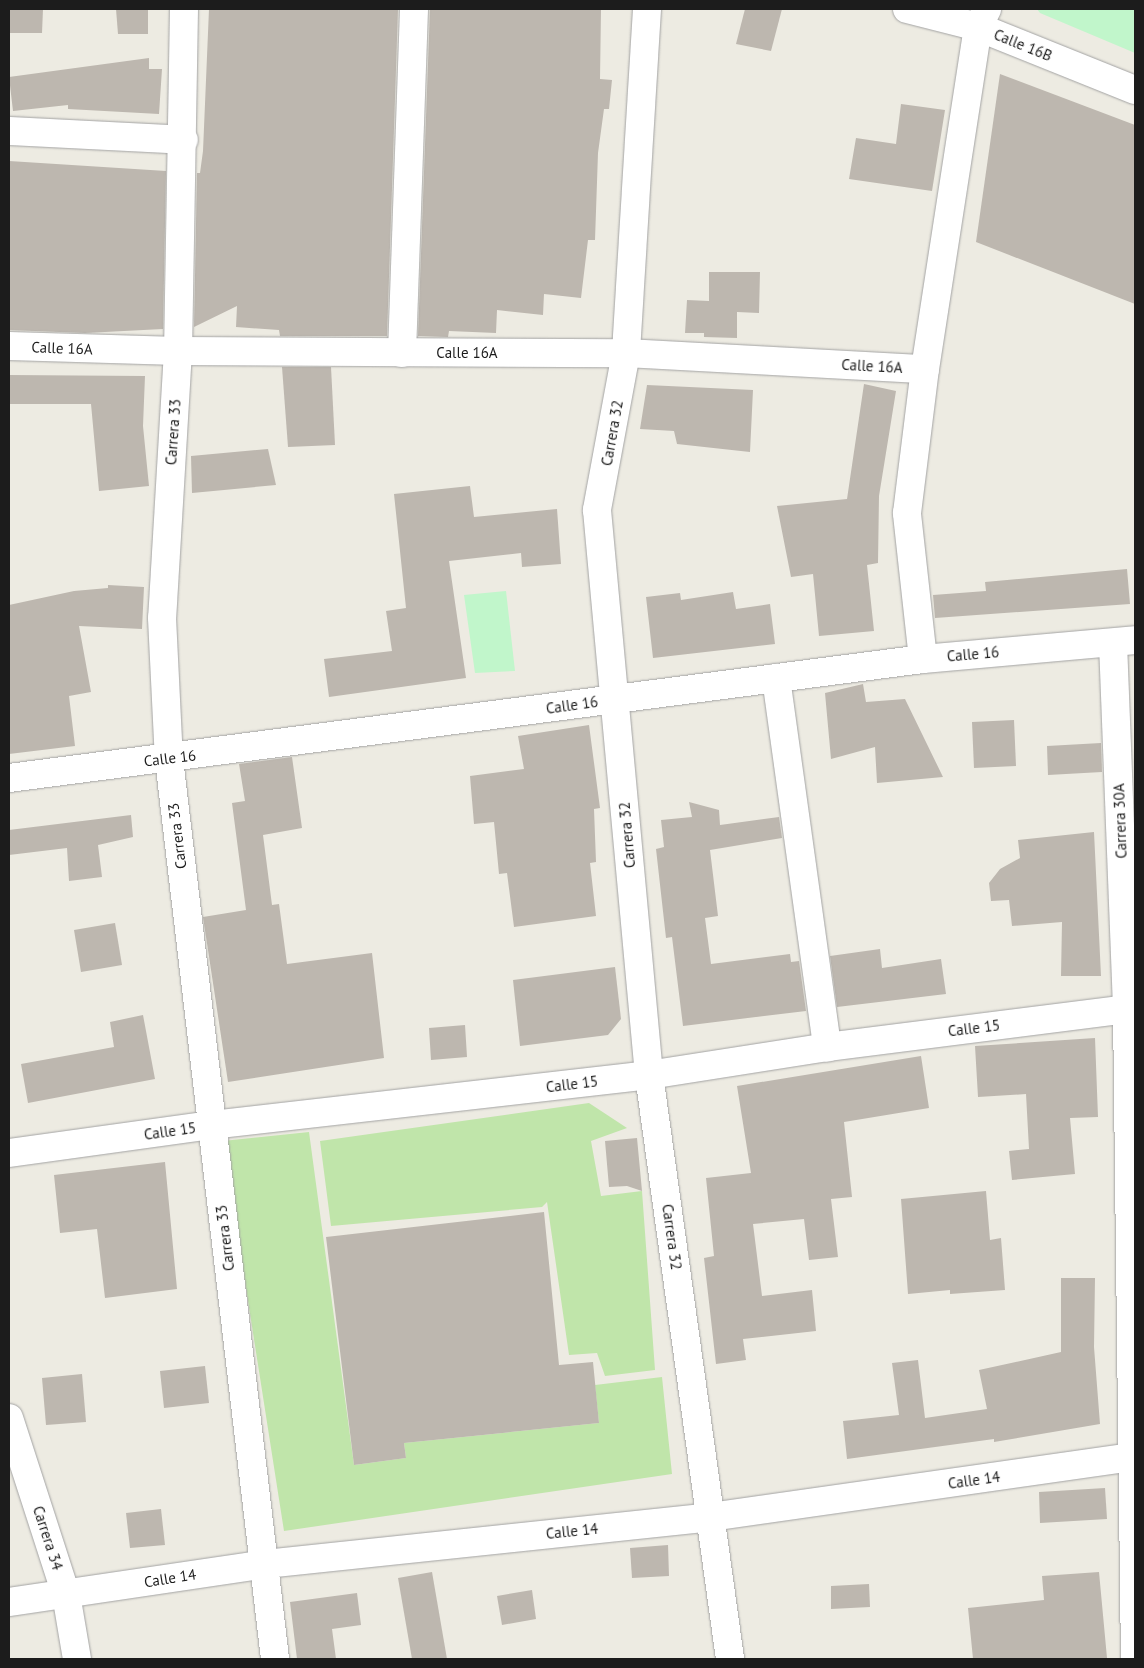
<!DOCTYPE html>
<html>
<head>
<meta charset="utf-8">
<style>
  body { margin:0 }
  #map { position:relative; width:1144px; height:1668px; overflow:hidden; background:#edebe2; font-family:"PT Sans",sans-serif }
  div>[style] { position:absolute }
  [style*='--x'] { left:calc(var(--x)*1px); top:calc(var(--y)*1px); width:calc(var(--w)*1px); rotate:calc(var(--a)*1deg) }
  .grass>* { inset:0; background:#c0e5aa }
  .park>* { inset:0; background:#c1f6cb }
  .building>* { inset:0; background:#bdb7af }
  .roads { filter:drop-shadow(0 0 1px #a3a3a3) drop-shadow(0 0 1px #a3a3a3) }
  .minor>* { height:28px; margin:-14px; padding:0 14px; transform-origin:14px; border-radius:14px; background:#fff }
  span { translate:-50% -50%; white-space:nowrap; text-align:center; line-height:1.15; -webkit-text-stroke:5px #fff; paint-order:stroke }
  .street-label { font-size:15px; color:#1c1c1c }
  .frame { position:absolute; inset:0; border:10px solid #1c1c1c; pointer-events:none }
</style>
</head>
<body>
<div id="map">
  <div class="grass">
    <div style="clip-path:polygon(589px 1103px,627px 1128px,591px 1141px,601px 1196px,642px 1191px,655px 1370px,605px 1376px,597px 1353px,569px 1355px,547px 1202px,542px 1207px,331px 1226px,320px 1141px)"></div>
    <div style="clip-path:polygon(309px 1132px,354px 1465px,406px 1458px,404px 1443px,599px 1423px,595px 1385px,662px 1377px,672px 1474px,284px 1531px,223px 1141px)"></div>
  </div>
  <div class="park">
    <div style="clip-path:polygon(1037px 9px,1135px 9px,1135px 53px,1040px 13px)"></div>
    <div style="clip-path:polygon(506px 591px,515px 671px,475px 673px,464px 595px)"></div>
  </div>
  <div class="building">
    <div style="clip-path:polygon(9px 9px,43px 9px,42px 33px,9px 33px)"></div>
    <div style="clip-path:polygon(116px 9px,148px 9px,148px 34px,118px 34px)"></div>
    <div style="clip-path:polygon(209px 9px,398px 9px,387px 336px,280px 336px,279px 330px,236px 327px,237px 306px,194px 327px,197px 173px,200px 173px,203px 151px)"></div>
    <div style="clip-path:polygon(430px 9px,601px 9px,600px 79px,612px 80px,609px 109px,604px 109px,598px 153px,595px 240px,588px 240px,581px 298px,544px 294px,543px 315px,497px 310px,496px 333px,449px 331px,448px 337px,418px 336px)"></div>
    <div style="clip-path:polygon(745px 9px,782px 9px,771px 51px,736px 44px)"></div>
    <div style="clip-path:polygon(149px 58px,149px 69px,162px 69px,159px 114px,68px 109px,68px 105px,13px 111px,9px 77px)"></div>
    <div style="clip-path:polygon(1000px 74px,1135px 125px,1135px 304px,976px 242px)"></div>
    <div style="clip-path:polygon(901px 104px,945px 110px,932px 191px,849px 179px,856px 138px,896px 144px)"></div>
    <div style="clip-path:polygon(9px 161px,166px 171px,163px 329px,85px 333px,9px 330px)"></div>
    <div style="clip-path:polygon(709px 272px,760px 272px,759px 313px,737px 312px,737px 338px,704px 337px,704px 333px,685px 333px,687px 300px,709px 301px)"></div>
    <div style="clip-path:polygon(282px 367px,331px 367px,335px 445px,288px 447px)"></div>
    <div style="clip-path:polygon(9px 375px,145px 376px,143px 426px,149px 486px,99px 491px,91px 404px,9px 404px)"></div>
    <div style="clip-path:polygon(864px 384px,896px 391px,879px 496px,878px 563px,867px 565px,874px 631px,819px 636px,813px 574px,791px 577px,777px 506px,847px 499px)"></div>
    <div style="clip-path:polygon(647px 385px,753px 390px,750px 452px,677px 444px,674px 431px,640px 429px)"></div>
    <div style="clip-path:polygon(268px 449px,276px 485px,192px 493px,191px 456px)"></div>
    <div style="clip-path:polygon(470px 486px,474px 517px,557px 509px,561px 564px,522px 567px,521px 553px,449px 561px,466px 678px,329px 697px,324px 659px,392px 651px,386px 611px,406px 608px,394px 494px)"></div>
    <div style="clip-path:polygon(1127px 569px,1130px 604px,935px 618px,933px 595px,986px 591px,985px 582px)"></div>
    <div style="clip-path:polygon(108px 585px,144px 587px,142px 629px,79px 626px,91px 692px,69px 696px,75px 746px,9px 754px,9px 605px,74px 591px,108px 588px)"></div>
    <div style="clip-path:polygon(733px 592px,736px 609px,770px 604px,775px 644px,653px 658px,646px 597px,680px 593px,681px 600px)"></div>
    <div style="clip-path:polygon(863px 684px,866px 702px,905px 699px,943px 777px,877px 783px,875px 747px,831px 759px,825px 693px)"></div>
    <div style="clip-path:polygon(1014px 720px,1016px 766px,974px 768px,972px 722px)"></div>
    <div style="clip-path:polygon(589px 725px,600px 808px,594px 809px,596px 862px,590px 863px,596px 916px,514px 927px,507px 873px,499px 874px,494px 822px,474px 824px,470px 776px,524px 769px,518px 736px)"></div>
    <div style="clip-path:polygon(1101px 743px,1102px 772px,1048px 775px,1047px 746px)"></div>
    <div style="clip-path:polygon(292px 757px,302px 828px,263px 835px,272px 905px,279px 904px,287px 964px,372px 953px,384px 1058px,228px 1082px,203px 917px,246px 910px,232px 803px,245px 801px,239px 764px)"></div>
    <div style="clip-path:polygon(689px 802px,719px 810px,720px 825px,779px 817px,782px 838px,710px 850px,718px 916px,705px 918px,711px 964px,790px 954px,791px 962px,799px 961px,806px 1011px,683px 1026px,672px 937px,666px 938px,656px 849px,664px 847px,661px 820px,692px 817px)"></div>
    <div style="clip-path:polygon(131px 815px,133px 837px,98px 845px,102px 877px,69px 881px,67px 848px,9px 855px,9px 830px)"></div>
    <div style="clip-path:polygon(1094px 832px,1101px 976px,1061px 976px,1062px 922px,1012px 926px,1009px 900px,991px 901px,989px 883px,1000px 869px,1020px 858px,1018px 840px)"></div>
    <div style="clip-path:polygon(115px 923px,122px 965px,81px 972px,74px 930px)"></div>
    <div style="clip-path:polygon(880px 949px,882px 968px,941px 959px,946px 994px,837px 1007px,830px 956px)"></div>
    <div style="clip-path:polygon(615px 967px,621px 1019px,608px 1035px,520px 1046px,513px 980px)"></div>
    <div style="clip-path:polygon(143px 1015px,155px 1079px,28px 1103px,21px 1064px,114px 1047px,110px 1022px)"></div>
    <div style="clip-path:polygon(465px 1025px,467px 1057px,431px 1060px,429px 1028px)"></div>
    <div style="clip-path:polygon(1095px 1038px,1098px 1117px,1070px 1118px,1075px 1174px,1012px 1180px,1009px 1151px,1029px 1149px,1026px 1094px,978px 1097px,975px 1046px)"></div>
    <div style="clip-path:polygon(921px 1056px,929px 1108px,844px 1122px,852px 1197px,831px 1199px,838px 1257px,809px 1260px,804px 1219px,753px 1224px,762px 1296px,812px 1290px,816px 1331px,743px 1339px,746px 1360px,716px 1364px,704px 1258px,714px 1256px,706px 1178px,751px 1173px,737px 1086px)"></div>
    <div style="clip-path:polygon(637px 1138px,642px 1191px,627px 1186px,609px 1187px,605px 1141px)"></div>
    <div style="clip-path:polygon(165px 1162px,177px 1289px,105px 1298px,97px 1229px,60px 1233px,54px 1175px)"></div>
    <div style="clip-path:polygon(986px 1191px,990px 1240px,1001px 1238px,1005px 1290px,950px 1294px,950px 1290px,908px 1294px,901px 1199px)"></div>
    <div style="clip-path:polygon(544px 1212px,559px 1365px,593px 1362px,599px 1423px,404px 1443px,406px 1458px,354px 1465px,326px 1237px)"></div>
    <div style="clip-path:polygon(1061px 1278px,1095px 1278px,1094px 1347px,1100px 1424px,994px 1442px,994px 1439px,847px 1459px,843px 1421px,899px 1415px,892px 1363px,918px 1360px,925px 1418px,987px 1409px,979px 1370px,1061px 1352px)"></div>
    <div style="clip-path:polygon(205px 1366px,209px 1403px,164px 1408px,160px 1371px)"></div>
    <div style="clip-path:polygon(82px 1374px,86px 1422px,46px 1425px,42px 1378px)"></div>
    <div style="clip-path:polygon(1105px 1488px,1107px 1519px,1040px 1523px,1039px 1492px)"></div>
    <div style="clip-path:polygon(161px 1509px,165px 1545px,130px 1548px,126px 1513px)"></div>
    <div style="clip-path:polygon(668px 1545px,669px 1576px,632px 1578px,630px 1548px)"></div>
    <div style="clip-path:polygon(432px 1572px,447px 1659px,412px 1659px,398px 1578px)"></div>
    <div style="clip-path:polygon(1099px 1572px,1107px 1658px,973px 1659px,968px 1608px,1044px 1600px,1042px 1576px)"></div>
    <div style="clip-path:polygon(869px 1584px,870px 1607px,831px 1609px,831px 1586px)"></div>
    <div style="clip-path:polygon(532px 1590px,536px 1619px,502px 1625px,497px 1596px)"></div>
    <div style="clip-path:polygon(357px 1593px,361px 1625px,332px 1629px,336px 1659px,297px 1659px,290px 1602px)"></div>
  </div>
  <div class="roads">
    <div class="minor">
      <div style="--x:184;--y:9;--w:342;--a:91"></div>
      <div style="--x:178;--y:351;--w:267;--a:93.4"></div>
      <div style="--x:162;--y:618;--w:141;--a:87.2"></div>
      <div style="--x:169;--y:759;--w:906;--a:83.28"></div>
      <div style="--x:647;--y:9;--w:345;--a:93.5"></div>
      <div style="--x:626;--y:353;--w:160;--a:100.5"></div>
      <div style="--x:597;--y:510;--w:567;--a:84.74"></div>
      <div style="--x:649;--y:1075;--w:590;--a:82.1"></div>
      <div style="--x:907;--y:9;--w:73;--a:14.2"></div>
      <div style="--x:978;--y:27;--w:169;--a:21.9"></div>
      <div style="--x:9;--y:131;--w:175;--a:2.9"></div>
      <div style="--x:9;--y:346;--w:169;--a:1.7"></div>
      <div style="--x:178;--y:351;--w:448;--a:0.3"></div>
      <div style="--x:626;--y:353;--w:299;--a:3.1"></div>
      <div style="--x:402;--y:353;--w:344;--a:-88"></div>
      <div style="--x:1113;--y:643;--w:365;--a:87.8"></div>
      <div style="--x:1127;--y:1008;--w:651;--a:89.3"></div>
      <div style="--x:923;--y:659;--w:147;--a:-96.3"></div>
      <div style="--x:907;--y:513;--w:145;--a:-82.9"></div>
      <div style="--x:925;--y:369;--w:346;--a:-81.2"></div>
      <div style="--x:978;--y:27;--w:20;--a:-63"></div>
      <div style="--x:776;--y:678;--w:373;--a:82.1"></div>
      <div style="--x:9;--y:778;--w:922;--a:-7.42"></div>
      <div style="--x:923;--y:659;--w:213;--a:-5.1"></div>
      <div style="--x:9;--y:1153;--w:204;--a:-7.9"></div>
      <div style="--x:211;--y:1125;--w:441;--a:-6.5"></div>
      <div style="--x:649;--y:1075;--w:180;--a:-8.9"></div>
      <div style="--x:827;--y:1047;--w:310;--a:-7.2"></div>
      <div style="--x:9;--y:1418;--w:185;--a:72.1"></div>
      <div style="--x:66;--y:1594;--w:66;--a:80.4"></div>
      <div style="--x:9;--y:1602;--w:259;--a:-8.4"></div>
      <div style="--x:265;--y:1564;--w:448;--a:-6"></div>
      <div style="--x:711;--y:1517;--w:428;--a:-8.1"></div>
    </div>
  </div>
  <div class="street-label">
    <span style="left:1023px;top:45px;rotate:22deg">Calle 16B</span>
    <span style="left:62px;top:348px;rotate:2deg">Calle 16A</span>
    <span style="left:467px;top:353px">Calle 16A</span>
    <span style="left:872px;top:366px;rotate:3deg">Calle 16A</span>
    <span style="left:173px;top:432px;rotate:-86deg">Carrera 33</span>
    <span style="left:612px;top:433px;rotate:-80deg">Carrera 32</span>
    <span style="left:973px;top:654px;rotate:-5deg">Calle 16</span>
    <span style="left:572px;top:705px;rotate:-8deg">Calle 16</span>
    <span style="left:170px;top:758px;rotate:-7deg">Calle 16</span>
    <span style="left:1120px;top:821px;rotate:-92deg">Carrera 30A</span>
    <span style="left:627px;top:835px;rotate:-95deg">Carrera 32</span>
    <span style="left:177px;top:836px;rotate:-97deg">Carrera 33</span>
    <span style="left:974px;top:1028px;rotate:-7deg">Calle 15</span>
    <span style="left:572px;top:1084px;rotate:-7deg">Calle 15</span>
    <span style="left:170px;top:1131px;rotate:-8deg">Calle 15</span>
    <span style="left:672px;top:1237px;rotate:82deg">Carrera 32</span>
    <span style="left:225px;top:1238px;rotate:-97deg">Carrera 33</span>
    <span style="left:974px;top:1480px;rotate:-8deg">Calle 14</span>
    <span style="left:572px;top:1531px;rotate:-6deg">Calle 14</span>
    <span style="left:48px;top:1538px;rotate:72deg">Carrera 34</span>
    <span style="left:170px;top:1578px;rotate:-9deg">Calle 14</span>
  </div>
  <div class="frame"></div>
</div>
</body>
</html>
